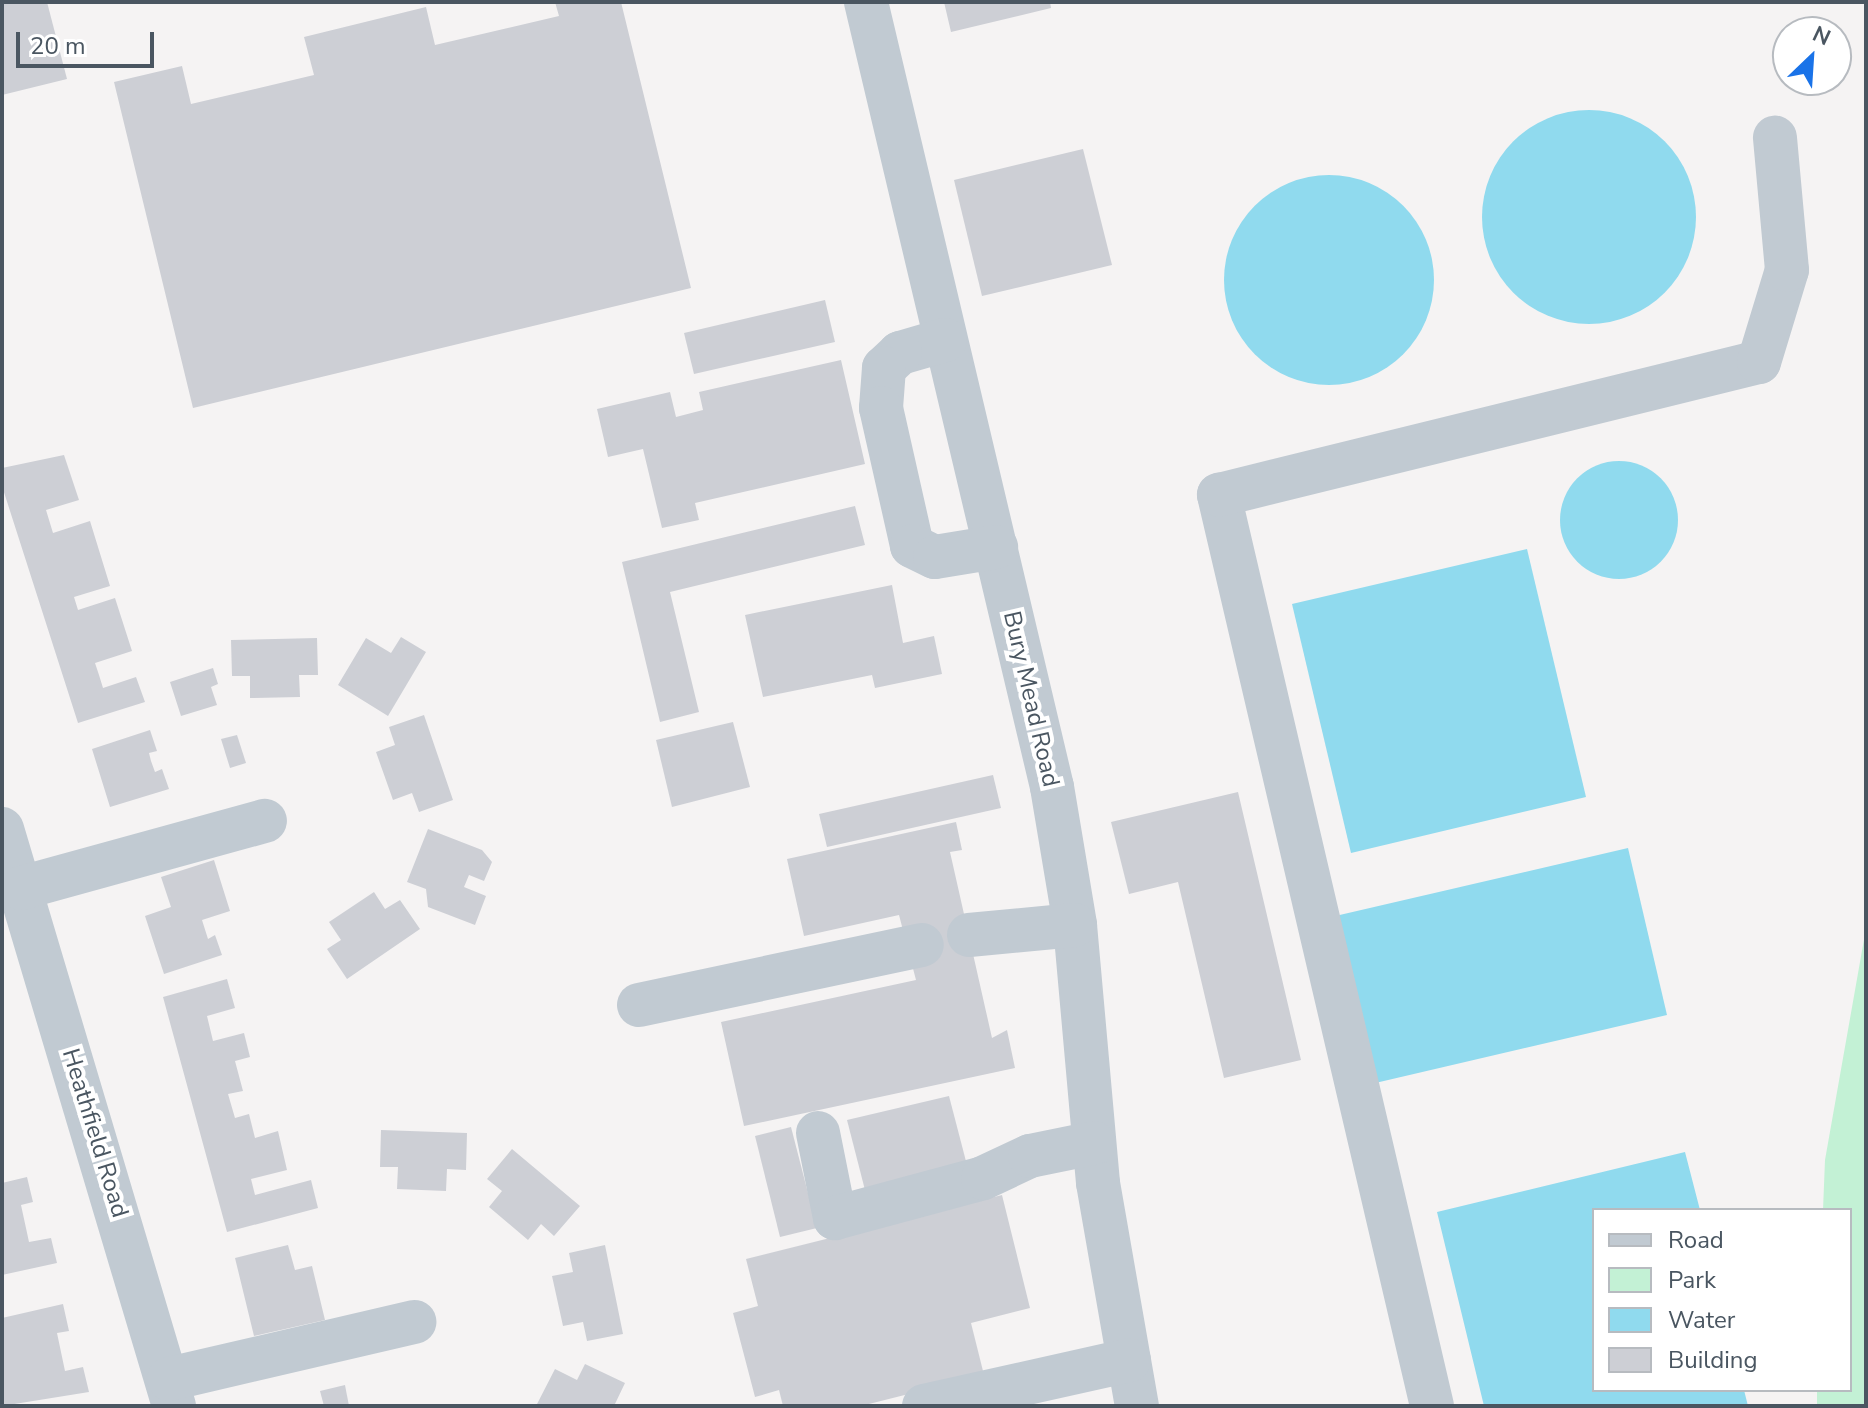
<!DOCTYPE html>
<html>
<head>
<meta charset="utf-8">
<style>
  body { margin:0 }
  #map { position:relative; width:1868px; height:1408px; overflow:hidden; background:#f5f3f3; font-family:"Nunito Sans",sans-serif }
  div>[style] { position:absolute }
  [style*='--x'] { left:calc(var(--x)*1px); top:calc(var(--y)*1px); width:calc(var(--w)*1px); rotate:calc(var(--a)*1deg) }
  .green>* { inset:0; background:#c3f1d5 }
  .water>* { inset:0; background:#90daee }
  .round { border-radius:50% }
  .building>* { inset:0; background:#cdcfd5 }
  .minor>* { height:44px; margin:-22px; padding:0 22px; transform-origin:22px; border-radius:22px; background:#c1cad2 }
  span { translate:-50% -50%; white-space:nowrap; text-align:center; line-height:1.15; -webkit-text-stroke:8px #fff; paint-order:stroke }
  .street-label { font-size:24px; color:#4a5661 }
  .frame { position:absolute; inset:0; border:4px solid #4a5661; pointer-events:none }
  .legend { position:absolute; left:1592px; top:1208px; width:260px; height:184px; box-sizing:border-box; background:#fff; border:2px solid #b7bbc0; margin:0; padding:10px 14px; list-style:none; font-size:24px; color:#4a5661 }
  .legend li { display:flex; align-items:center; gap:16px; height:40px }
  .legend b { width:40px; border:2px solid #b7bbc0 }
  .north { position:absolute; left:1772px; top:16px; width:80px; height:80px; box-sizing:border-box; background:#fff; border:2px solid #b7bbc0; border-radius:50%; rotate:25deg; font-size:22px; font-weight:700; line-height:32px; text-align:center; color:#4a5661 }
  .north::after { content:''; display:block; margin:auto; width:28px; height:36px; background:#1a73e8; clip-path:polygon(50% 0,100% 100%,50% 72%,0 100%) }
  .scale { position:absolute; left:16px; top:32px; width:138px; height:36px; box-sizing:border-box; border:4px solid #4a5661; border-top:0; padding-left:10px; font-size:24px; line-height:28px; white-space:nowrap; color:#4a5661; -webkit-text-stroke:6px #fff; paint-order:stroke }
</style>
</head>
<body>
<div id="map">
  <div class="green">
    <div style="clip-path:polygon(1866px 928px,1866px 1406px,1817px 1406px,1817px 1390px,1850px 1390px,1850px 1210px,1823px 1210px,1825px 1160px)"></div>
  </div>
  <div class="water">
    <div class="round" style="left:1482px;top:110px;width:214px;height:214px"></div>
    <div class="round" style="left:1224px;top:175px;width:210px;height:210px"></div>
    <div class="round" style="left:1560px;top:461px;width:118px;height:118px"></div>
    <div style="clip-path:polygon(1527px 549px,1586px 797px,1351px 853px,1292px 604px)"></div>
    <div style="clip-path:polygon(1628px 848px,1667px 1015px,1371px 1084px,1331px 917px)"></div>
    <div style="clip-path:polygon(1685px 1152px,1700px 1210px,1594px 1210px,1594px 1390px,1744px 1390px,1748px 1406px,1484px 1406px,1437px 1212px)"></div>
  </div>
  <div class="building">
    <div style="clip-path:polygon(2px 2px,47px 2px,67px 79px,2px 95px)"></div>
    <div style="clip-path:polygon(555px 2px,621px 2px,691px 288px,193px 408px,114px 82px,182px 66px,191px 104px,314px 75px,304px 37px,426px 7px,435px 45px,559px 16px)"></div>
    <div style="clip-path:polygon(944px 2px,1050px 2px,1051px 8px,951px 32px)"></div>
    <div style="clip-path:polygon(1083px 149px,1112px 265px,982px 296px,954px 180px)"></div>
    <div style="clip-path:polygon(825px 300px,835px 342px,694px 374px,684px 333px)"></div>
    <div style="clip-path:polygon(841px 360px,865px 464px,695px 503px,699px 520px,662px 528px,643px 449px,608px 457px,597px 409px,670px 392px,676px 417px,703px 410px,699px 392px)"></div>
    <div style="clip-path:polygon(64px 455px,79px 500px,46px 510px,53px 533px,90px 521px,110px 586px,74px 597px,78px 610px,115px 598px,132px 651px,95px 663px,99px 675px,103px 688px,136px 677px,145px 702px,78px 723px,2px 486px,2px 468px)"></div>
    <div style="clip-path:polygon(855px 506px,865px 545px,670px 592px,699px 712px,660px 722px,622px 562px)"></div>
    <div style="clip-path:polygon(892px 585px,903px 643px,934px 636px,942px 674px,875px 688px,872px 675px,763px 697px,745px 615px)"></div>
    <div style="clip-path:polygon(401px 637px,426px 652px,388px 716px,338px 685px,366px 638px,391px 653px)"></div>
    <div style="clip-path:polygon(317px 638px,318px 675px,299px 675px,300px 697px,250px 698px,250px 676px,232px 676px,231px 640px)"></div>
    <div style="clip-path:polygon(213px 668px,218px 684px,211px 687px,217px 705px,181px 716px,170px 682px)"></div>
    <div style="clip-path:polygon(424px 715px,453px 800px,419px 812px,412px 793px,393px 800px,376px 752px,395px 745px,389px 727px)"></div>
    <div style="clip-path:polygon(733px 722px,750px 787px,672px 807px,656px 740px)"></div>
    <div style="clip-path:polygon(150px 730px,157px 751px,149px 753px,151px 761px,155px 772px,162px 769px,169px 789px,110px 807px,92px 749px)"></div>
    <div style="clip-path:polygon(237px 735px,246px 763px,230px 768px,221px 739px)"></div>
    <div style="clip-path:polygon(993px 775px,1001px 808px,827px 847px,819px 814px)"></div>
    <div style="clip-path:polygon(1238px 792px,1301px 1060px,1224px 1078px,1178px 882px,1129px 894px,1111px 822px)"></div>
    <div style="clip-path:polygon(956px 822px,962px 850px,950px 852px,992px 1038px,1007px 1030px,1015px 1068px,744px 1126px,721px 1022px,916px 980px,899px 915px,804px 936px,787px 859px)"></div>
    <div style="clip-path:polygon(428px 829px,482px 850px,492px 862px,484px 881px,469px 875px,464px 887px,486px 896px,475px 925px,428px 907px,426px 889px,407px 882px)"></div>
    <div style="clip-path:polygon(214px 860px,230px 911px,202px 920px,208px 939px,215px 935px,222px 955px,164px 974px,145px 916px,171px 907px,161px 877px)"></div>
    <div style="clip-path:polygon(374px 892px,385px 909px,400px 900px,420px 929px,347px 979px,327px 949px,341px 940px,329px 922px)"></div>
    <div style="clip-path:polygon(227px 979px,235px 1008px,207px 1016px,213px 1041px,244px 1033px,250px 1057px,235px 1061px,243px 1091px,228px 1094px,235px 1118px,249px 1114px,255px 1138px,278px 1131px,287px 1170px,251px 1179px,255px 1195px,311px 1180px,318px 1208px,227px 1232px,163px 997px)"></div>
    <div style="clip-path:polygon(949px 1096px,968px 1169px,866px 1194px,847px 1120px)"></div>
    <div style="clip-path:polygon(791px 1127px,817px 1228px,780px 1237px,755px 1136px)"></div>
    <div style="clip-path:polygon(381px 1130px,467px 1133px,466px 1170px,447px 1169px,446px 1191px,397px 1189px,398px 1167px,380px 1167px)"></div>
    <div style="clip-path:polygon(512px 1149px,580px 1206px,554px 1236px,541px 1224px,528px 1240px,489px 1207px,502px 1191px,487px 1179px)"></div>
    <div style="clip-path:polygon(27px 1177px,33px 1202px,21px 1205px,29px 1242px,51px 1238px,57px 1263px,2px 1275px,2px 1183px)"></div>
    <div style="clip-path:polygon(1002px 1195px,1030px 1308px,971px 1323px,984px 1375px,861px 1406px,783px 1406px,779px 1390px,755px 1397px,733px 1313px,758px 1306px,746px 1259px)"></div>
    <div style="clip-path:polygon(288px 1245px,295px 1270px,312px 1266px,325px 1320px,254px 1336px,235px 1258px)"></div>
    <div style="clip-path:polygon(605px 1245px,623px 1334px,587px 1341px,583px 1322px,563px 1326px,552px 1276px,573px 1272px,569px 1253px)"></div>
    <div style="clip-path:polygon(63px 1304px,69px 1331px,57px 1333px,65px 1371px,83px 1367px,89px 1392px,2px 1406px,2px 1318px)"></div>
    <div style="clip-path:polygon(585px 1364px,625px 1383px,614px 1406px,536px 1406px,555px 1369px,577px 1380px)"></div>
    <div style="clip-path:polygon(345px 1385px,349px 1406px,324px 1406px,320px 1391px)"></div>
  </div>
  <div class="minor">
    <div style="--x:866;--y:2;--w:807;--a:76.67"></div>
    <div style="--x:1052;--y:787;--w:140;--a:80.5"></div>
    <div style="--x:1075;--y:925;--w:259;--a:84.9"></div>
    <div style="--x:1098;--y:1183;--w:226;--a:80.1"></div>
    <div style="--x:945;--y:340;--w:47;--a:163.9"></div>
    <div style="--x:900;--y:353;--w:22;--a:137"></div>
    <div style="--x:884;--y:368;--w:40;--a:94.3"></div>
    <div style="--x:881;--y:408;--w:141;--a:77.3"></div>
    <div style="--x:912;--y:546;--w:25;--a:26"></div>
    <div style="--x:935;--y:557;--w:62;--a:-9.3"></div>
    <div style="--x:2;--y:829;--w:602;--a:73.4"></div>
    <div style="--x:21;--y:888;--w:253;--a:-15.4"></div>
    <div style="--x:969;--y:935;--w:106;--a:-5.4"></div>
    <div style="--x:639;--y:1005;--w:289;--a:-12"></div>
    <div style="--x:818;--y:1133;--w:87;--a:78.7"></div>
    <div style="--x:835;--y:1218;--w:153;--a:-15.1"></div>
    <div style="--x:983;--y:1178;--w:52;--a:-25.1"></div>
    <div style="--x:1030;--y:1156;--w:65;--a:-11.5"></div>
    <div style="--x:169;--y:1379;--w:252;--a:-13.1"></div>
    <div style="--x:924;--y:1406;--w:210;--a:-12.6"></div>
    <div style="--x:1432;--y:1406;--w:936;--a:-103.16"></div>
    <div style="--x:1219;--y:495;--w:556;--a:-13.84"></div>
    <div style="--x:1759;--y:362;--w:96;--a:-73.1"></div>
    <div style="--x:1787;--y:270;--w:133;--a:-95.2"></div>
  </div>
  <div class="street-label">
    <span style="left:1031px;top:699px;rotate:77deg">Bury Mead Road</span>
    <span style="left:95px;top:1133px;rotate:73deg">Heathfield Road</span>
  </div>
  <div class="frame"></div>
  <ul class="legend">
  <li><b style="height:10px;background:#c1cad2"></b>Road</li>
  <li><b style="height:22px;background:#c3f1d5"></b>Park</li>
  <li><b style="height:22px;background:#90daee"></b>Water</li>
  <li><b style="height:22px;background:#cdcfd5"></b>Building</li>
  </ul>
  <div class="north">N</div>
  <div class="scale">20 m</div>
</div>
</body>
</html>
